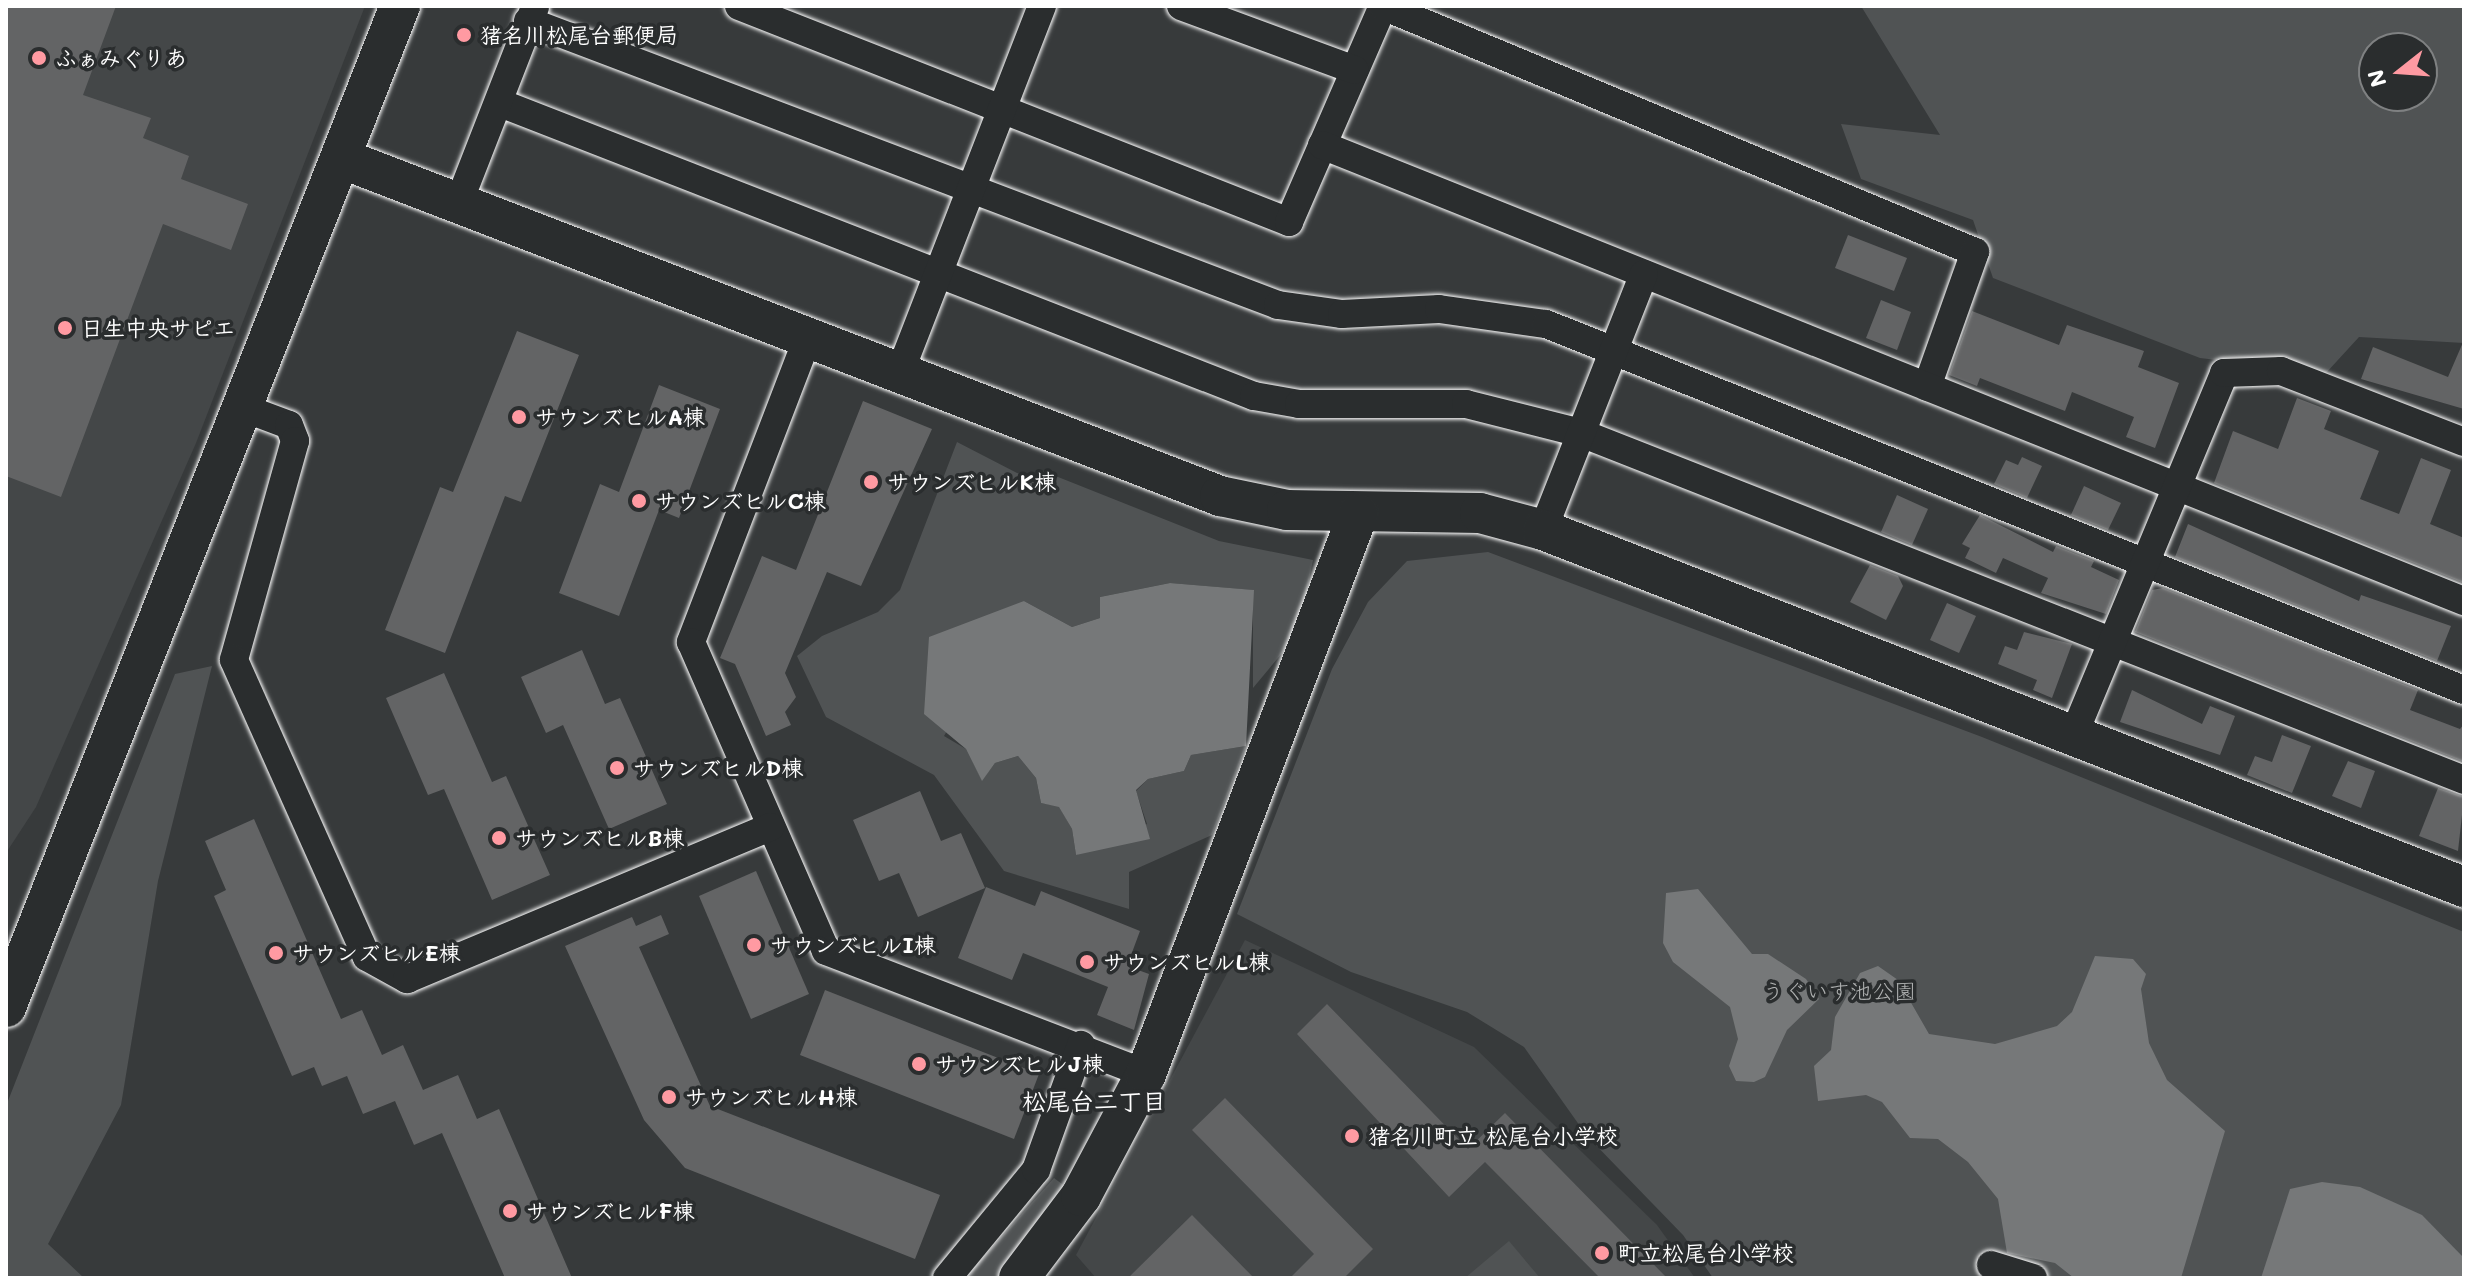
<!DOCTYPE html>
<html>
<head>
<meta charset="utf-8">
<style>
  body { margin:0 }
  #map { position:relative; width:2470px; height:1284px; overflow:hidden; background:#373a3b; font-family:Mali,"Klee One",sans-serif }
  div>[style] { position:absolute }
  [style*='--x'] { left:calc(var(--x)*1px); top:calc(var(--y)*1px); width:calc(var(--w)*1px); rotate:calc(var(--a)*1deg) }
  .built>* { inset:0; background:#444748 }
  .green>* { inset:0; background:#505354 }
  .water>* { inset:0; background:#767879 }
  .building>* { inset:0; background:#636465 }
  .roads { filter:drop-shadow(0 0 2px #fff) drop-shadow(0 0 2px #fff) }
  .street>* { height:28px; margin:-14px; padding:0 14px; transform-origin:14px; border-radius:14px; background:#2a2d2e }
  .secondary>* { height:40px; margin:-20px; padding:0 20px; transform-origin:20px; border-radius:20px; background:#2a2d2e }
  .dots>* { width:22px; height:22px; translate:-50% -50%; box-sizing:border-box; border:4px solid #2a2d2e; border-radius:50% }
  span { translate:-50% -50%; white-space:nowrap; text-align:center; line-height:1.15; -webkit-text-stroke:7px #2a2d2e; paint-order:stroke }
  .poi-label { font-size:22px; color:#fff; font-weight:700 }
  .left { translate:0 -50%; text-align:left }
  .park-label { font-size:22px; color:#b0b2b2 }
  .neighbourhood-label { font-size:24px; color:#fff; font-weight:700 }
  .frame { position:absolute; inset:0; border:8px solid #fff; pointer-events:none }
  .north { position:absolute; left:2358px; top:32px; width:80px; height:80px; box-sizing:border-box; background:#2a2d2e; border:2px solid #7f8182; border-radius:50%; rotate:253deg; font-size:22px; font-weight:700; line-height:32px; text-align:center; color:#fff }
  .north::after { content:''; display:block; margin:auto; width:28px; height:36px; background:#ff9aa2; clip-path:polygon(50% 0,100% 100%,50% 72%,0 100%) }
</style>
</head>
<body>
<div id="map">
  <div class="built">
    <div style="clip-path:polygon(6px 6px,365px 6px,196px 443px,36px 807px,6px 853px)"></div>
    <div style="clip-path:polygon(1245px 940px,1474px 1047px,1657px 1225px,1695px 1278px,1096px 1278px,1076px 1255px)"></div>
  </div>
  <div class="green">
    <div style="clip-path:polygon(evenodd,1861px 6px,2464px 6px,2464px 343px,2359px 337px,2326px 373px,2200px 358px,1993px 278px,1973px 220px,1861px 179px,1841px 124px,1940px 135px,1861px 6px,2374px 48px,2422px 48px,2422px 96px,2374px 96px,2374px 48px)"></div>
    <div style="clip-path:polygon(957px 442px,1025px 477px,1043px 471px,1219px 541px,1313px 560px,1298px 634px,1253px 688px,1253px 590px,1170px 583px,1100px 597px,1100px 618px,1072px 627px,1024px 601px,944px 736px,966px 749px,982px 780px,995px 763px,1018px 756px,1036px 778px,1041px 803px,1059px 806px,1072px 829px,1076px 855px,1147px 824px,1136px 791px,1148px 779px,1184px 771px,1191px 755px,1246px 746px,1212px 835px,1129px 872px,1129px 909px,1004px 871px,934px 775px,826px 717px,797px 656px,822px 636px,878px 612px,900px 590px)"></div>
    <div style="clip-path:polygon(1488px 552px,1982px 737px,2464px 932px,2464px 1278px,1713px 1278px,1683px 1235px,1587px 1136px,1524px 1047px,1467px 1012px,1351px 972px,1237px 914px,1332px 669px,1368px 602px,1407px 561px)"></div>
    <div style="clip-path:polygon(212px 666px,158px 881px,121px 1105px,48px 1244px,84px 1278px,6px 1278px,6px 1106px,175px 674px)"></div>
    <div style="clip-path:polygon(1054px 1178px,1066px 1187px,1001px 1278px,965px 1278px)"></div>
    <div style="clip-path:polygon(1509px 1241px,1540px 1278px,1465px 1278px)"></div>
  </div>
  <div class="water">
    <div style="clip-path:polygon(1170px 583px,1254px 590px,1246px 746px,1191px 755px,1184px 771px,1148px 779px,1136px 790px,1150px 839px,1076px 855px,1072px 829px,1059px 807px,1041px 803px,1036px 778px,1018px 756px,995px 763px,982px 781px,966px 749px,924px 714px,929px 637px,1024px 601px,1072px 627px,1100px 618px,1100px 597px)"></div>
    <div style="clip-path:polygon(1698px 889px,1752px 954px,1768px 954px,1806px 979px,1819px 999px,1787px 1030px,1765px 1077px,1754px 1082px,1736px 1081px,1729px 1066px,1738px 1039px,1730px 1007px,1673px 962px,1663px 943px,1666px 893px)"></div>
    <div style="clip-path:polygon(2095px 956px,2133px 959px,2146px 974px,2141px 989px,2149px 1043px,2167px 1080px,2225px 1131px,2181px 1278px,2074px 1278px,2055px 1263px,2007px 1253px,1998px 1199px,1968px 1162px,1938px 1139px,1910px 1138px,1882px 1102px,1866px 1095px,1818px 1101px,1814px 1066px,1831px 1050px,1835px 1017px,1860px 973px,1878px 966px,1898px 980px,1929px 1034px,1995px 1044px,2057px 1026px,2072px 1012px)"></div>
    <div style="clip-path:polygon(2322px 1182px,2360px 1187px,2422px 1215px,2464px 1258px,2464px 1278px,2261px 1278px,2290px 1189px)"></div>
  </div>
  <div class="building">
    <div style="clip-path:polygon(6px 6px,116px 6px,83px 95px,151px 118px,143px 138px,189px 156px,181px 179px,248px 204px,231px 250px,163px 224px,61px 497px,6px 476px)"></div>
    <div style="clip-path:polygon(1848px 235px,1907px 258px,1894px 291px,1835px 268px)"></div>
    <div style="clip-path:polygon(1881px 300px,1911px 312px,1897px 350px,1866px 338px)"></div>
    <div style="clip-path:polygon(1972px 311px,2059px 345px,2067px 325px,2144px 351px,2138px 367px,2179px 383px,2155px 448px,2126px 437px,2134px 417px,2072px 392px,2065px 411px,1980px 378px,1977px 386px,1949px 375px)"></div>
    <div style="clip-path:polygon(517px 331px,579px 355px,521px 502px,505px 496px,445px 653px,385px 630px,440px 487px,453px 492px)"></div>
    <div style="clip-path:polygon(2464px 340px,2464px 409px,2361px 379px,2373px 347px,2448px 377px)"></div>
    <div style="clip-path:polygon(659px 385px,720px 409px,679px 518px,659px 510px,619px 616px,559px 593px,600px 484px,619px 492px)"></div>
    <div style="clip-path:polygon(2297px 398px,2331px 411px,2324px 429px,2379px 451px,2360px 499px,2399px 514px,2421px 458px,2451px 470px,2430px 524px,2464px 538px,2464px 583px,2214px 483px,2233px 431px,2278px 449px)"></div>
    <div style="clip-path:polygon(863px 401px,932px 429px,861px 586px,827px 572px,785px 673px,796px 697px,785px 712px,791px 725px,766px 736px,735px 664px,720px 658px,762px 556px,796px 570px)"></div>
    <div style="clip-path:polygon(2022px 457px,2042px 466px,2027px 498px,1994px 484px,2006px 460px,2018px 465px)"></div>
    <div style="clip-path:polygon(2084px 486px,2121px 503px,2108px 530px,2071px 515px)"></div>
    <div style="clip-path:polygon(1897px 495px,1928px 509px,1912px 545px,1881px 532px)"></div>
    <div style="clip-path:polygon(1980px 515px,2053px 552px,2056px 546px,2094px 561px,2091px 567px,2119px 580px,2106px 614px,2041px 593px,2048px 578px,2003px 558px,1996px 573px,1965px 558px,1970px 548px,1962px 544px)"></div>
    <div style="clip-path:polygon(2188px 524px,2359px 601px,2361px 595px,2451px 626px,2437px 661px,2175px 557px)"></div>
    <div style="clip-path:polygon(1870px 565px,1898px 576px,1903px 586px,1886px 620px,1850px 602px)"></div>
    <div style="clip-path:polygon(2163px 588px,2418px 690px,2410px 710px,2460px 729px,2464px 724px,2464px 762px,2135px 632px,2152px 590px)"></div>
    <div style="clip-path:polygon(1947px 603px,1976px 616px,1959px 653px,1930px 640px)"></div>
    <div style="clip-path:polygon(2024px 632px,2072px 644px,2052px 698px,2033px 690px,2037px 680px,1998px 664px,2005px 646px,2017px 650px)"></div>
    <div style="clip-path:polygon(582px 650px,605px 704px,620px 698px,667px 804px,609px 829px,563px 725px,546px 733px,521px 677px)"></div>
    <div style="clip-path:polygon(444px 673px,492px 782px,506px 776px,550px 875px,492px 900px,444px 789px,428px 795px,386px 698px)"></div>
    <div style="clip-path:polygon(2132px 690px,2202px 724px,2210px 706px,2235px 716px,2220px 755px,2120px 722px)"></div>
    <div style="clip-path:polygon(2282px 735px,2311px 746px,2292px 793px,2247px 775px,2255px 756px,2272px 762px)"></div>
    <div style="clip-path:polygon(2348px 761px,2375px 771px,2361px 808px,2332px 796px)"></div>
    <div style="clip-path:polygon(2438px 788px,2464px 797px,2458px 851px,2419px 836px)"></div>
    <div style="clip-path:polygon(920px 791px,941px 841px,961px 833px,985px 888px,918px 917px,899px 873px,879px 881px,853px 820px)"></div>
    <div style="clip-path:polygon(254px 819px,341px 1019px,362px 1010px,382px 1055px,403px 1045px,423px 1090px,458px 1075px,477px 1119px,499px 1109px,572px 1278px,505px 1278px,442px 1133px,414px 1145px,395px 1101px,363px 1114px,347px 1076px,322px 1086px,314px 1067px,292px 1076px,214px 896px,226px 890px,205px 841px)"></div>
    <div style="clip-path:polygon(756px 871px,809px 994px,751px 1019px,699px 896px)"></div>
    <div style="clip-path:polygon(986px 887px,1035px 906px,1041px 891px,1140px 931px,1127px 966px,1149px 974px,1134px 1030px,1097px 1015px,1108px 987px,1023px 953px,1012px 980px,958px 958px)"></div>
    <div style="clip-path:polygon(661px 915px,669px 934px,639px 947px,710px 1106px,940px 1195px,915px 1259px,685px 1168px,644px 1120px,565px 946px,632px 917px,636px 926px)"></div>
    <div style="clip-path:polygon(825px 990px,1039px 1074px,1014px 1139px,800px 1055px)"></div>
    <div style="clip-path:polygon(1327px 1004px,1468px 1149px,1505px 1113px,1667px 1278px,1600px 1278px,1485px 1162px,1449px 1197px,1297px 1034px)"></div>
    <div style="clip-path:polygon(1225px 1098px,1373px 1249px,1344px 1278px,1290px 1278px,1314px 1254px,1192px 1130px)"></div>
    <div style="clip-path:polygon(1192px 1215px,1254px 1278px,1128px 1278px)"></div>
  </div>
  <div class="roads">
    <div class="street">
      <div style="--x:739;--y:6;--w:591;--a:21.44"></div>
      <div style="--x:1289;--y:222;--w:236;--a:-66.5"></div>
      <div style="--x:1181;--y:6;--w:185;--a:20.2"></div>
      <div style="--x:1383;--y:6;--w:641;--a:22.56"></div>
      <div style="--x:1975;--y:252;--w:143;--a:109.6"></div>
      <div style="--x:528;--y:21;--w:802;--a:20.74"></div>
      <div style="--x:1278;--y:305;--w:65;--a:8"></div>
      <div style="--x:1342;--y:314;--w:97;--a:-3"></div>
      <div style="--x:1439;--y:309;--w:108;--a:8"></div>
      <div style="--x:1546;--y:324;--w:988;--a:21.74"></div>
      <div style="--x:500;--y:103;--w:809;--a:21.24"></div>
      <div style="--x:1254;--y:396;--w:46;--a:10.1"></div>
      <div style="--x:1299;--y:404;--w:167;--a:0"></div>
      <div style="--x:1466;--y:404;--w:119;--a:14.2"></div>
      <div style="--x:1581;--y:433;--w:949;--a:21.45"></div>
      <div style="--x:1322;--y:145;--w:1230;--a:21.77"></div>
      <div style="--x:459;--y:202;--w:209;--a:-68.7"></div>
      <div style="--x:808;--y:337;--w:327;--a:111"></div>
      <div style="--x:691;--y:642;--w:337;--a:66.4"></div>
      <div style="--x:826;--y:951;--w:343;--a:21"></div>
      <div style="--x:900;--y:372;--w:393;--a:-68.8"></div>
      <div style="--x:241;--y:407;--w:51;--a:20.6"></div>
      <div style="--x:289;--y:425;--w:17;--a:69"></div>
      <div style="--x:295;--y:441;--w:227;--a:105.6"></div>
      <div style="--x:234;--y:660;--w:325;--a:65.9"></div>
      <div style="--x:367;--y:957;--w:46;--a:28.8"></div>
      <div style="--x:407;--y:979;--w:394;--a:-22.7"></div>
      <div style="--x:1543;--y:530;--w:275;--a:-68.5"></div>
      <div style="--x:2074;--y:734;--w:391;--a:-67.4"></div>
      <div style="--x:2224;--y:373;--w:57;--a:-2"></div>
      <div style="--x:2281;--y:371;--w:196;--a:21.2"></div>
      <div style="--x:1991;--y:1265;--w:44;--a:17.2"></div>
      <div style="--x:947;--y:1278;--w:140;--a:-50.5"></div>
      <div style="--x:1036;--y:1170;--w:133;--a:-70.2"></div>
    </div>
    <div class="secondary">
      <div style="--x:343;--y:159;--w:940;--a:21.02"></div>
      <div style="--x:1220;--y:496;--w:68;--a:11.8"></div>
      <div style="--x:1287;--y:510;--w:193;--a:0.9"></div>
      <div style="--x:1480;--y:513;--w:65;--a:15.1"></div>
      <div style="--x:1543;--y:530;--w:988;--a:21.19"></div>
      <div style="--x:6;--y:1007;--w:1076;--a:-68.52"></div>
      <div style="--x:1019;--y:1278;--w:103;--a:-52.9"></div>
      <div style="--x:1081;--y:1196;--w:138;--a:-62"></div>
      <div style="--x:1146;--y:1074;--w:599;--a:-69.26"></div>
    </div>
  </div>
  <div class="dots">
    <div style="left:464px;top:35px;background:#ff9aa2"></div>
    <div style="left:39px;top:58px;background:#ff9aa2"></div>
    <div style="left:65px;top:328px;background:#ff9aa2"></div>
    <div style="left:519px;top:417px;background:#ff9aa2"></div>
    <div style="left:871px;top:482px;background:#ff9aa2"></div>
    <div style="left:639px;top:501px;background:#ff9aa2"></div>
    <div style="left:617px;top:768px;background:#ff9aa2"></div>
    <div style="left:499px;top:838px;background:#ff9aa2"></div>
    <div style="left:754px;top:945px;background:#ff9aa2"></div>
    <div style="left:276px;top:953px;background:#ff9aa2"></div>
    <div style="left:1087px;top:962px;background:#ff9aa2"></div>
    <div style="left:919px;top:1064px;background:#ff9aa2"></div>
    <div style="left:669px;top:1097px;background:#ff9aa2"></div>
    <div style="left:1352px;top:1136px;background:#ff9aa2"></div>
    <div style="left:510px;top:1211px;background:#ff9aa2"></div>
    <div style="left:1602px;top:1253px;background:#ff9aa2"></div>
  </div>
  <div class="poi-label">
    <span class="left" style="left:480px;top:35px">猪名川松尾台郵便局</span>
    <span class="left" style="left:55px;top:58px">ふぁみぐりあ</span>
    <span class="left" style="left:81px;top:328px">日生中央サピエ</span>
    <span class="left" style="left:535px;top:417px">サウンズヒルA棟</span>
    <span class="left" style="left:887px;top:482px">サウンズヒルK棟</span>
    <span class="left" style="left:655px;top:501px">サウンズヒルC棟</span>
    <span class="left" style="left:633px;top:768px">サウンズヒルD棟</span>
    <span class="left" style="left:515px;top:838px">サウンズヒルB棟</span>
    <span class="left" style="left:770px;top:945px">サウンズヒルI棟</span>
    <span class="left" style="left:292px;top:953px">サウンズヒルE棟</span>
    <span class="left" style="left:1103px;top:962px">サウンズヒルL棟</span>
    <span class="left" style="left:935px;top:1064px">サウンズヒルJ棟</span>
    <span class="left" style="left:685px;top:1097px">サウンズヒルH棟</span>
    <span class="left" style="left:1368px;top:1136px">猪名川町立 松尾台小学校</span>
    <span class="left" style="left:526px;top:1211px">サウンズヒルF棟</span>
    <span class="left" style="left:1618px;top:1253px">町立松尾台小学校</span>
  </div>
  <div class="park-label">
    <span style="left:1839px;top:991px">うぐいす池公園</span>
  </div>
  <div class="neighbourhood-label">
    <span style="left:1094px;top:1101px">松尾台二丁目</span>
  </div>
  <div class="frame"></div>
  <div class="north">N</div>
</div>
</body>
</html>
